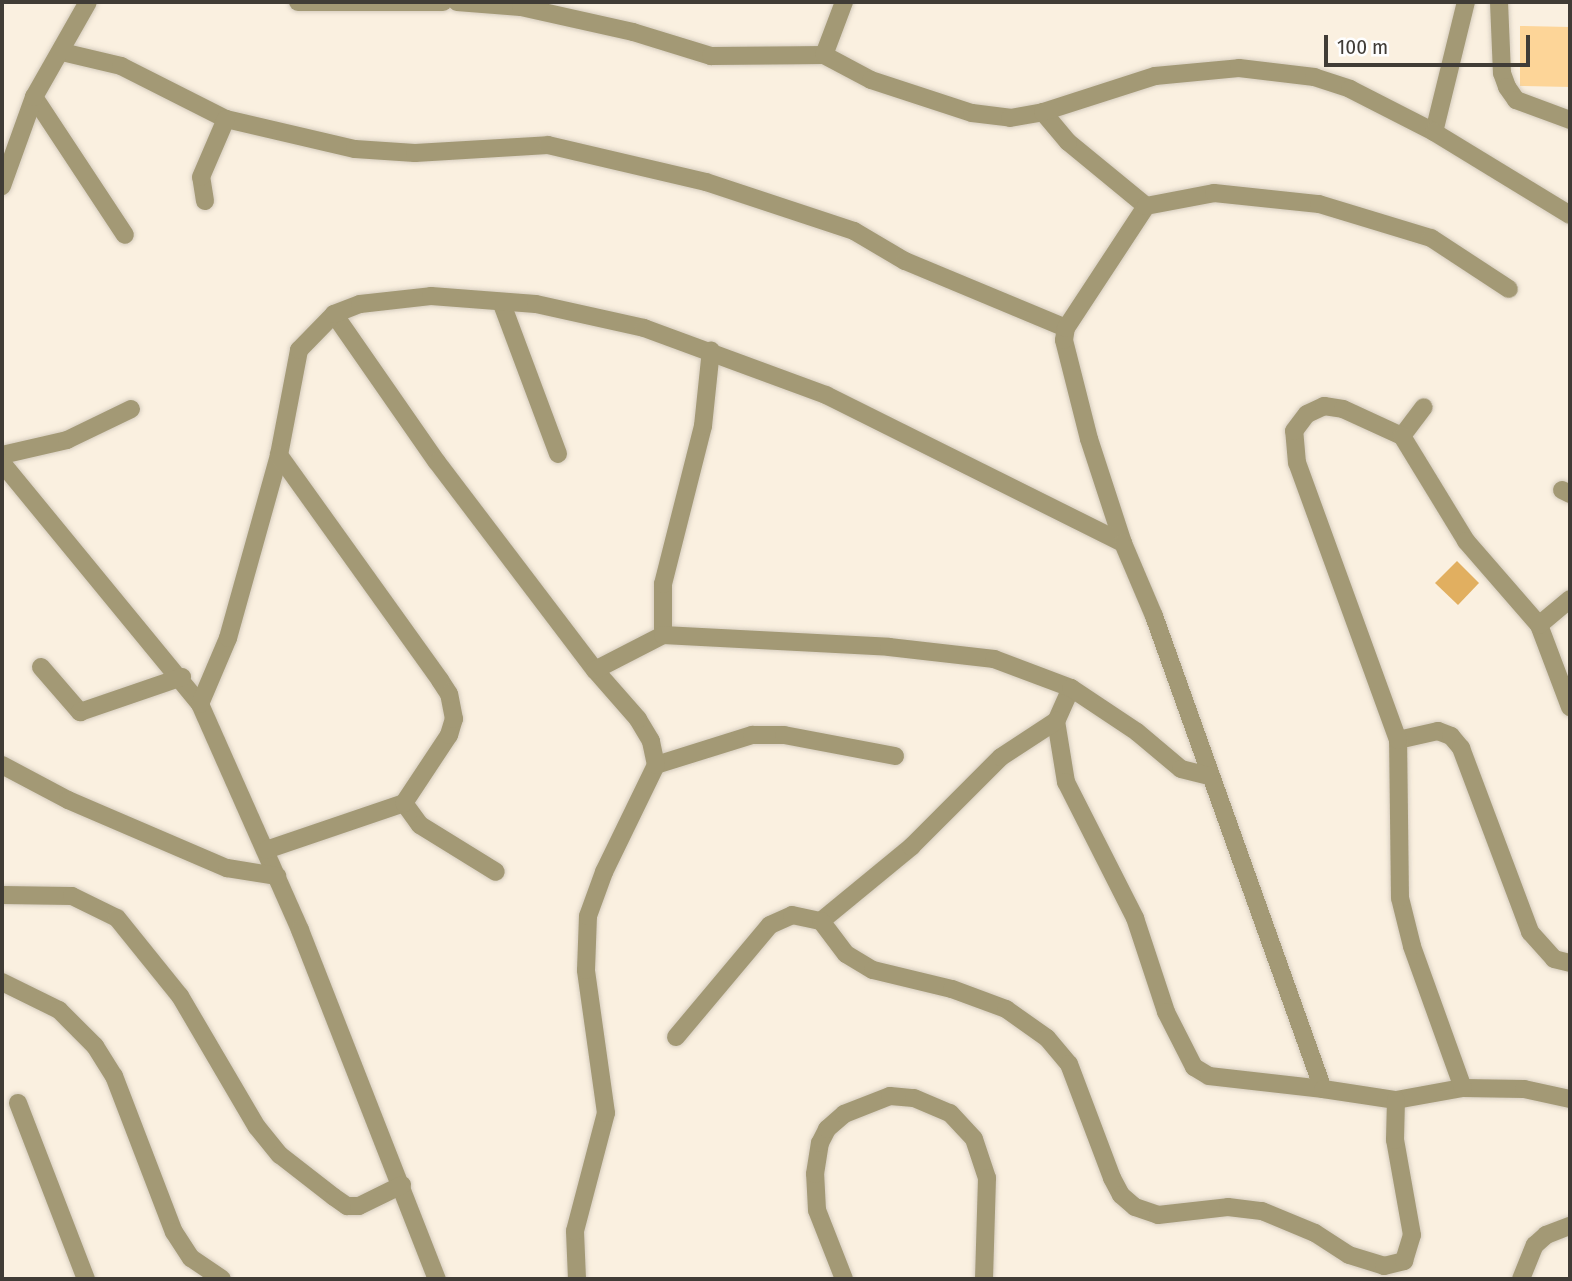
<!DOCTYPE html>
<html>
<head>
<meta charset="utf-8">
<style>
  body { margin:0 }
  #map { position:relative; width:1572px; height:1281px; overflow:hidden; background:#faf0e0; font-family:"Fira Sans Condensed",sans-serif }
  div>[style] { position:absolute }
  [style*='--x'] { left:calc(var(--x)*1px); top:calc(var(--y)*1px); width:calc(var(--w)*1px); rotate:calc(var(--a)*1deg) }
  .green>* { inset:0; background:#fdd598 }
  .building>* { inset:0; background:#e1af60 }
  .roads { filter:drop-shadow(0 0 2px #d5ccbe) drop-shadow(0 0 2px #d5ccbe) }
  .minor>* { height:18px; margin:-9px; padding:0 9px; transform-origin:9px; border-radius:9px; background:#a39975 }
  span { translate:-50% -50%; white-space:nowrap; text-align:center; line-height:1.15; -webkit-text-stroke:5px #fefefe; paint-order:stroke }
  .frame { position:absolute; inset:0; border:4px solid #403c36; pointer-events:none }
  .scale { position:absolute; left:1324px; top:35px; width:206px; height:32px; box-sizing:border-box; border:4px solid #403c36; border-top:0; padding-left:9px; font-size:21px; line-height:24px; white-space:nowrap; color:#403c36; -webkit-text-stroke:5px #fefefe; paint-order:stroke }
</style>
</head>
<body>
<div id="map">
  <div class="green">
    <div style="clip-path:polygon(1520px 26px,1570px 27px,1570px 87px,1520px 86px)"></div>
  </div>
  <div class="building">
    <div style="clip-path:polygon(1457px 561px,1479px 583px,1458px 605px,1435px 583px)"></div>
  </div>
  <div class="roads">
    <div class="minor">
      <div style="--x:298;--y:2;--w:145;--a:0"></div>
      <div style="--x:457;--y:2;--w:64;--a:4.5"></div>
      <div style="--x:521;--y:7;--w:115;--a:12.6"></div>
      <div style="--x:633;--y:32;--w:82;--a:17.1"></div>
      <div style="--x:711;--y:56;--w:113;--a:-0.5"></div>
      <div style="--x:824;--y:55;--w:53;--a:28"></div>
      <div style="--x:871;--y:80;--w:106;--a:18.1"></div>
      <div style="--x:972;--y:113;--w:38;--a:7"></div>
      <div style="--x:1010;--y:118;--w:34;--a:-10"></div>
      <div style="--x:1499;--y:2;--w:71;--a:87.6"></div>
      <div style="--x:1502;--y:73;--w:15;--a:70"></div>
      <div style="--x:1507;--y:87;--w:16;--a:55"></div>
      <div style="--x:1516;--y:100;--w:58;--a:20.3"></div>
      <div style="--x:62;--y:52;--w:61;--a:13.3"></div>
      <div style="--x:121;--y:66;--w:118;--a:26.8"></div>
      <div style="--x:226;--y:119;--w:132;--a:13.1"></div>
      <div style="--x:355;--y:149;--w:60;--a:3.8"></div>
      <div style="--x:415;--y:153;--w:133;--a:-3.4"></div>
      <div style="--x:548;--y:145;--w:162;--a:13.2"></div>
      <div style="--x:706;--y:182;--w:156;--a:18.3"></div>
      <div style="--x:854;--y:231;--w:59;--a:30.5"></div>
      <div style="--x:905;--y:261;--w:174;--a:22.6"></div>
      <div style="--x:824;--y:55;--w:57;--a:-69.3"></div>
      <div style="--x:34;--y:97;--w:165;--a:56.6"></div>
      <div style="--x:1434;--y:132;--w:134;--a:-76.2"></div>
      <div style="--x:2;--y:186;--w:95;--a:-70.2"></div>
      <div style="--x:34;--y:97;--w:109;--a:-60.4"></div>
      <div style="--x:205;--y:201;--w:24;--a:-99"></div>
      <div style="--x:201;--y:177;--w:63;--a:-66.7"></div>
      <div style="--x:1146;--y:206;--w:101;--a:-140.6"></div>
      <div style="--x:1068;--y:142;--w:39;--a:-130"></div>
      <div style="--x:1043;--y:112;--w:118;--a:-17.8"></div>
      <div style="--x:1155;--y:76;--w:84;--a:-5.4"></div>
      <div style="--x:1239;--y:68;--w:76;--a:6.8"></div>
      <div style="--x:1314;--y:77;--w:38;--a:18"></div>
      <div style="--x:1350;--y:89;--w:94;--a:27.1"></div>
      <div style="--x:1434;--y:132;--w:159;--a:31.4"></div>
      <div style="--x:502;--y:304;--w:160;--a:69.5"></div>
      <div style="--x:334;--y:314;--w:180;--a:55.2"></div>
      <div style="--x:437;--y:462;--w:261;--a:52.8"></div>
      <div style="--x:1402;--y:436;--w:36;--a:-53"></div>
      <div style="--x:2;--y:455;--w:67;--a:-13"></div>
      <div style="--x:67;--y:440;--w:71;--a:-25.8"></div>
      <div style="--x:2;--y:463;--w:312;--a:50.6"></div>
      <div style="--x:200;--y:704;--w:247;--a:66.1"></div>
      <div style="--x:300;--y:930;--w:375;--a:68.6"></div>
      <div style="--x:1562;--y:490;--w:9;--a:27"></div>
      <div style="--x:1123;--y:543;--w:109;--a:-108.1"></div>
      <div style="--x:1089;--y:439;--w:102;--a:-104.2"></div>
      <div style="--x:1064;--y:340;--w:12;--a:-81"></div>
      <div style="--x:1066;--y:328;--w:146;--a:-56.7"></div>
      <div style="--x:1146;--y:206;--w:69;--a:-10.8"></div>
      <div style="--x:1214;--y:193;--w:106;--a:6"></div>
      <div style="--x:1319;--y:204;--w:117;--a:16.9"></div>
      <div style="--x:1431;--y:238;--w:93;--a:33.2"></div>
      <div style="--x:1539;--y:625;--w:88;--a:69.3"></div>
      <div style="--x:663;--y:635;--w:51;--a:-90"></div>
      <div style="--x:663;--y:584;--w:163;--a:-75.8"></div>
      <div style="--x:703;--y:426;--w:76;--a:-84"></div>
      <div style="--x:41;--y:667;--w:60;--a:49.1"></div>
      <div style="--x:80;--y:712;--w:108;--a:-18.9"></div>
      <div style="--x:1071;--y:688;--w:36;--a:114"></div>
      <div style="--x:1056;--y:721;--w:62;--a:80.7"></div>
      <div style="--x:1066;--y:782;--w:153;--a:63.1"></div>
      <div style="--x:1135;--y:918;--w:99;--a:71.7"></div>
      <div style="--x:1166;--y:1012;--w:62;--a:63"></div>
      <div style="--x:1194;--y:1067;--w:17;--a:31"></div>
      <div style="--x:1209;--y:1076;--w:115;--a:6.5"></div>
      <div style="--x:200;--y:704;--w:72;--a:-67"></div>
      <div style="--x:228;--y:638;--w:190;--a:-74.4"></div>
      <div style="--x:279;--y:455;--w:107;--a:-79.2"></div>
      <div style="--x:299;--y:350;--w:50;--a:-45.8"></div>
      <div style="--x:334;--y:314;--w:28;--a:-21"></div>
      <div style="--x:360;--y:304;--w:71;--a:-6.4"></div>
      <div style="--x:431;--y:296;--w:105;--a:4.4"></div>
      <div style="--x:536;--y:304;--w:111;--a:12.5"></div>
      <div style="--x:644;--y:328;--w:194;--a:20.2"></div>
      <div style="--x:826;--y:395;--w:332;--a:26.5"></div>
      <div style="--x:1123;--y:543;--w:79;--a:67"></div>
      <div style="--x:1154;--y:616;--w:502;--a:70.34"></div>
      <div style="--x:1323;--y:1089;--w:74;--a:8.6"></div>
      <div style="--x:1396;--y:1100;--w:68;--a:-10.2"></div>
      <div style="--x:1463;--y:1088;--w:61;--a:0.9"></div>
      <div style="--x:1524;--y:1089;--w:47;--a:12.3"></div>
      <div style="--x:1398;--y:740;--w:41;--a:-12.7"></div>
      <div style="--x:1438;--y:731;--w:14;--a:21"></div>
      <div style="--x:1451;--y:736;--w:16;--a:50"></div>
      <div style="--x:1461;--y:748;--w:197;--a:69.4"></div>
      <div style="--x:1530;--y:932;--w:36;--a:48"></div>
      <div style="--x:1554;--y:959;--w:16;--a:14"></div>
      <div style="--x:2;--y:765;--w:75;--a:27.9"></div>
      <div style="--x:68;--y:800;--w:173;--a:23.2"></div>
      <div style="--x:227;--y:868;--w:51;--a:9.1"></div>
      <div style="--x:656;--y:765;--w:101;--a:-17.4"></div>
      <div style="--x:752;--y:735;--w:32;--a:0"></div>
      <div style="--x:784;--y:735;--w:113;--a:10.7"></div>
      <div style="--x:404;--y:803;--w:27;--a:54"></div>
      <div style="--x:420;--y:825;--w:89;--a:31.7"></div>
      <div style="--x:266;--y:850;--w:146;--a:-18.8"></div>
      <div style="--x:404;--y:803;--w:82;--a:-56.5"></div>
      <div style="--x:449;--y:735;--w:17;--a:-73"></div>
      <div style="--x:454;--y:719;--w:25;--a:-101"></div>
      <div style="--x:449;--y:694;--w:17;--a:-123"></div>
      <div style="--x:440;--y:680;--w:277;--a:-125.6"></div>
      <div style="--x:2;--y:895;--w:70;--a:0.8"></div>
      <div style="--x:72;--y:896;--w:50;--a:26.1"></div>
      <div style="--x:117;--y:918;--w:100;--a:51.1"></div>
      <div style="--x:180;--y:996;--w:152;--a:59.6"></div>
      <div style="--x:257;--y:1127;--w:36;--a:51"></div>
      <div style="--x:280;--y:1155;--w:68;--a:37.9"></div>
      <div style="--x:334;--y:1197;--w:16;--a:35"></div>
      <div style="--x:347;--y:1206;--w:12;--a:0"></div>
      <div style="--x:359;--y:1206;--w:48;--a:-26"></div>
      <div style="--x:821;--y:921;--w:117;--a:-39.4"></div>
      <div style="--x:911;--y:847;--w:127;--a:-45"></div>
      <div style="--x:1001;--y:757;--w:66;--a:-33.2"></div>
      <div style="--x:2;--y:982;--w:64;--a:26.2"></div>
      <div style="--x:59;--y:1010;--w:51;--a:45"></div>
      <div style="--x:95;--y:1046;--w:36;--a:58"></div>
      <div style="--x:114;--y:1076;--w:167;--a:69"></div>
      <div style="--x:174;--y:1232;--w:31;--a:57"></div>
      <div style="--x:191;--y:1258;--w:37;--a:34"></div>
      <div style="--x:676;--y:1037;--w:146;--a:-50"></div>
      <div style="--x:770;--y:925;--w:24;--a:-24"></div>
      <div style="--x:792;--y:915;--w:30;--a:12"></div>
      <div style="--x:821;--y:921;--w:41;--a:52.9"></div>
      <div style="--x:846;--y:954;--w:31;--a:31"></div>
      <div style="--x:873;--y:970;--w:81;--a:13.5"></div>
      <div style="--x:952;--y:989;--w:58;--a:20.3"></div>
      <div style="--x:1006;--y:1009;--w:50;--a:35.3"></div>
      <div style="--x:1047;--y:1038;--w:34;--a:50"></div>
      <div style="--x:1069;--y:1064;--w:122;--a:69.3"></div>
      <div style="--x:1112;--y:1178;--w:19;--a:62"></div>
      <div style="--x:1121;--y:1195;--w:18;--a:41"></div>
      <div style="--x:1135;--y:1207;--w:24;--a:19"></div>
      <div style="--x:1158;--y:1215;--w:70;--a:-6.5"></div>
      <div style="--x:1228;--y:1207;--w:34;--a:7"></div>
      <div style="--x:1262;--y:1211;--w:57;--a:22.5"></div>
      <div style="--x:1315;--y:1233;--w:40;--a:32.9"></div>
      <div style="--x:1349;--y:1255;--w:37;--a:17"></div>
      <div style="--x:1384;--y:1266;--w:21;--a:-14"></div>
      <div style="--x:1404;--y:1261;--w:27;--a:-73"></div>
      <div style="--x:1412;--y:1235;--w:97;--a:-100.1"></div>
      <div style="--x:1395;--y:1140;--w:40;--a:-88.6"></div>
      <div style="--x:1463;--y:1088;--w:151;--a:-109.8"></div>
      <div style="--x:1412;--y:946;--w:49;--a:-104"></div>
      <div style="--x:1400;--y:898;--w:158;--a:-90.7"></div>
      <div style="--x:1398;--y:740;--w:295;--a:-110"></div>
      <div style="--x:1297;--y:463;--w:32;--a:-95"></div>
      <div style="--x:1294;--y:431;--w:21;--a:-53"></div>
      <div style="--x:1307;--y:414;--w:19;--a:-25"></div>
      <div style="--x:1324;--y:406;--w:19;--a:9"></div>
      <div style="--x:1343;--y:409;--w:65;--a:24.6"></div>
      <div style="--x:1402;--y:436;--w:123;--a:58.6"></div>
      <div style="--x:1466;--y:541;--w:111;--a:49"></div>
      <div style="--x:1539;--y:625;--w:40;--a:-40"></div>
      <div style="--x:18;--y:1103;--w:189;--a:68.9"></div>
      <div style="--x:577;--y:1279;--w:48;--a:-92.4"></div>
      <div style="--x:575;--y:1231;--w:122;--a:-75.3"></div>
      <div style="--x:606;--y:1113;--w:144;--a:-98"></div>
      <div style="--x:586;--y:970;--w:54;--a:-87.9"></div>
      <div style="--x:588;--y:916;--w:47;--a:-70"></div>
      <div style="--x:604;--y:872;--w:119;--a:-64.1"></div>
      <div style="--x:656;--y:765;--w:25;--a:-102"></div>
      <div style="--x:651;--y:741;--w:26;--a:-121"></div>
      <div style="--x:638;--y:719;--w:65;--a:-131.3"></div>
      <div style="--x:595;--y:670;--w:76;--a:-27.2"></div>
      <div style="--x:663;--y:635;--w:226;--a:3"></div>
      <div style="--x:889;--y:647;--w:106;--a:6.5"></div>
      <div style="--x:994;--y:659;--w:82;--a:20.6"></div>
      <div style="--x:1071;--y:688;--w:79;--a:33.7"></div>
      <div style="--x:1137;--y:732;--w:57;--a:40.1"></div>
      <div style="--x:1181;--y:769;--w:30;--a:14"></div>
      <div style="--x:844;--y:1279;--w:74;--a:-111.4"></div>
      <div style="--x:817;--y:1210;--w:36;--a:-93"></div>
      <div style="--x:815;--y:1174;--w:31;--a:-81"></div>
      <div style="--x:820;--y:1143;--w:16;--a:-63"></div>
      <div style="--x:827;--y:1129;--w:23;--a:-41"></div>
      <div style="--x:844;--y:1114;--w:49;--a:-21.4"></div>
      <div style="--x:890;--y:1096;--w:24;--a:5"></div>
      <div style="--x:914;--y:1098;--w:39;--a:23"></div>
      <div style="--x:950;--y:1113;--w:35;--a:47"></div>
      <div style="--x:974;--y:1139;--w:41;--a:71.6"></div>
      <div style="--x:987;--y:1178;--w:101;--a:91.7"></div>
      <div style="--x:1521;--y:1279;--w:37;--a:-68"></div>
      <div style="--x:1535;--y:1245;--w:15;--a:-42"></div>
      <div style="--x:1546;--y:1235;--w:26;--a:-21"></div>
    </div>
  </div>
  <div class="frame"></div>
  <div class="scale">100 m</div>
</div>
</body>
</html>
